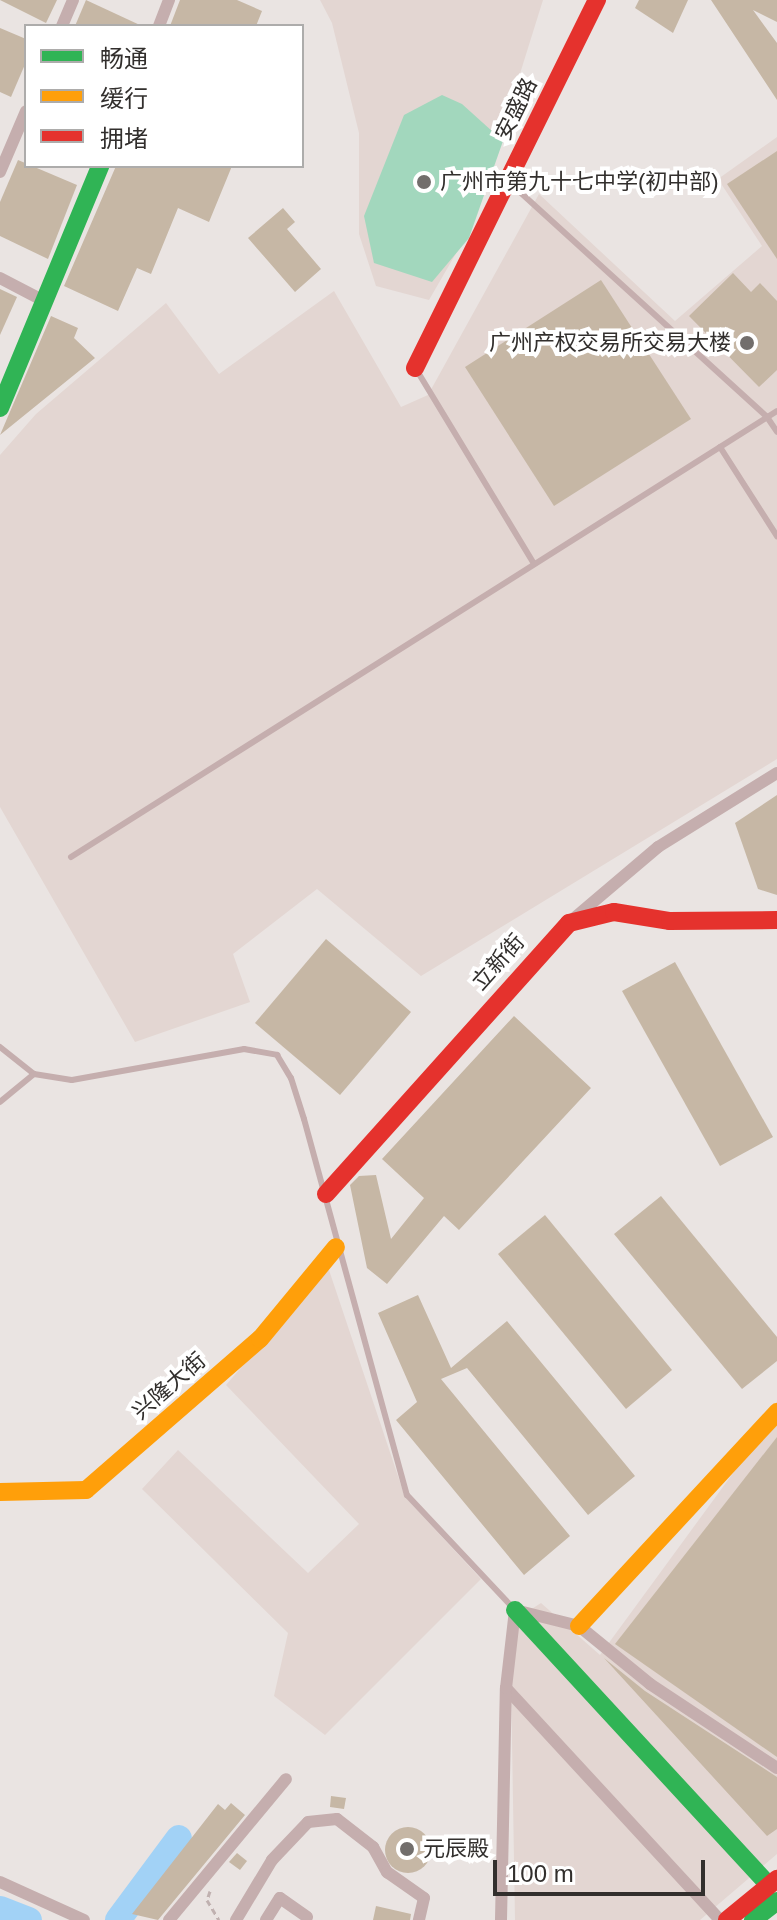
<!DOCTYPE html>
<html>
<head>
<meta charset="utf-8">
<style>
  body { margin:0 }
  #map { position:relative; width:777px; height:1920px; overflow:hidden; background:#eae4e2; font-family:Arial,"Noto Sans SC",sans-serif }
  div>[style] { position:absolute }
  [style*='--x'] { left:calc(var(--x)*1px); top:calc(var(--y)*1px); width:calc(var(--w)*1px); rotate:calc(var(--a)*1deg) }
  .built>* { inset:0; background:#e3d6d2 }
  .green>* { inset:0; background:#a2d7bd }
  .river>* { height:26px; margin:-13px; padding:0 13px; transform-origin:13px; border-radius:13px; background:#a2d2f6 }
  .building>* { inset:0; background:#c6b7a5 }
  .round { border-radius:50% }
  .path>* { height:3px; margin-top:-1.5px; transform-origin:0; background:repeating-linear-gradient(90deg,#c0b1b0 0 6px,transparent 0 10px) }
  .lane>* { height:6px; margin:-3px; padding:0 3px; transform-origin:3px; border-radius:3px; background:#c5aeae }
  .street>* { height:12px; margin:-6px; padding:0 6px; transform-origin:6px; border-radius:6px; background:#c5aeae }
  .fast>* { height:18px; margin:-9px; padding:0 9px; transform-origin:9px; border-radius:9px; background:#30b455 }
  .slow>* { height:18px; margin:-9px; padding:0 9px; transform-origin:9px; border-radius:9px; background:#ff9f0a }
  .jam>* { height:18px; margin:-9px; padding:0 9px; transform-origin:9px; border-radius:9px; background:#e5322d }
  .dots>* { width:22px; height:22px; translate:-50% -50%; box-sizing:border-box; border:4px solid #fff; border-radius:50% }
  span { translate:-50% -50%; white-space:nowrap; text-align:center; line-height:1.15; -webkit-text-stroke:8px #fff; paint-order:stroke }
  .street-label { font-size:22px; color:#322f2d }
  .poi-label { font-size:22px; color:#322f2d }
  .left { translate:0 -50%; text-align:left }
  .right { translate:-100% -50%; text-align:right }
  .legend { position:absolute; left:24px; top:24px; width:280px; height:144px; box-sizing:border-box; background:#fff; border:2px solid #adacab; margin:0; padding:10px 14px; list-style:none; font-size:24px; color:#322f2d }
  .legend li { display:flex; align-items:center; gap:16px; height:40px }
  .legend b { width:40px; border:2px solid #adacab }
  .scale { position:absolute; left:493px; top:1860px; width:212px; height:36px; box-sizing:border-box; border:4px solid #322f2d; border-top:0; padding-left:10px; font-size:24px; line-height:28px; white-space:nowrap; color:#322f2d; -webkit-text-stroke:6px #fff; paint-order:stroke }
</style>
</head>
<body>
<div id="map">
  <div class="built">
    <div style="clip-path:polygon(320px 0,543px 0,473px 224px,429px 300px,376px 286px,359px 234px,359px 133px,332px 23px)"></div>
    <div style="clip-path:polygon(777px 137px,777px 759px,421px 976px,317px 889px,233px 954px,250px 1002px,135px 1042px,0 807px,0 455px,36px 414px,166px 303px,219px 374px,334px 291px,401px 407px,428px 395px,539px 194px,675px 321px,762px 246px,718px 179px)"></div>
    <div style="clip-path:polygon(328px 1267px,405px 1497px,481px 1579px,325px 1735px,274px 1696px,288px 1633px,142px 1489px,178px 1450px,308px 1573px,359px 1524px,226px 1385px)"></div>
    <div style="clip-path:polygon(777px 1413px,777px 1854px,700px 1920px,515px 1920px,510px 1623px,541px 1603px,600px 1655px)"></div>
  </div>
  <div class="green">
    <div style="clip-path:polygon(442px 95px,462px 104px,503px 141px,469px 238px,432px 282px,374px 263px,364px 216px,404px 115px)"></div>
  </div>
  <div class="river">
    <div style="--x:0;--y:1909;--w:31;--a:21"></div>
    <div style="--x:118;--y:1920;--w:102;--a:-53.4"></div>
  </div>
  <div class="building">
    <div style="clip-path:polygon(0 0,57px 0,46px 23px)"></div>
    <div style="clip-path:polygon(86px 0,142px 26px,75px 26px)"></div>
    <div style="clip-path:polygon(180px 0,237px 0,262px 11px,256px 26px,170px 26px)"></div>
    <div style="clip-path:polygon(639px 0,688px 0,673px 33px,635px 8px)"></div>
    <div style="clip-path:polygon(711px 0,777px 0,777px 22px,753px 10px,777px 43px,777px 100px)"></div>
    <div style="clip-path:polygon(0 28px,26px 39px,26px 62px,11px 97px,0 92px)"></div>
    <div style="clip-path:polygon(777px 151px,777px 259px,727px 184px)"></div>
    <div style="clip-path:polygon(18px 160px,77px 185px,48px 259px,0 236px,0 202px)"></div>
    <div style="clip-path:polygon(116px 166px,232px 166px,209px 222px,178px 208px,151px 274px,137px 268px,118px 311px,64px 286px)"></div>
    <div style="clip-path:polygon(283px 208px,295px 222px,287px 229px,321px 269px,295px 292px,248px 238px)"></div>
    <div style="clip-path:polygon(733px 273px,751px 292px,760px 283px,777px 301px,777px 370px,759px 387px,689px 316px)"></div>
    <div style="clip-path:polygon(601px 280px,691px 419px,554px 506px,465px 367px)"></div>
    <div style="clip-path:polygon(0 289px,17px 297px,0 335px)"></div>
    <div style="clip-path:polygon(51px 316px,78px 328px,74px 338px,95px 358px,0 435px)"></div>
    <div style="clip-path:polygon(777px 795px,777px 895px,758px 889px,735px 823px)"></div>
    <div style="clip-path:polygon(326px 939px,411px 1012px,340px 1095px,255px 1023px)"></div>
    <div style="clip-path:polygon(675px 962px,773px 1137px,720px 1166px,622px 991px)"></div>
    <div style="clip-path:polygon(514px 1016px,591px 1088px,459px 1230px,444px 1216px,387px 1284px,367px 1268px,350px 1185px,359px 1176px,376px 1175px,391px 1239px,424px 1198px,382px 1159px)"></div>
    <div style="clip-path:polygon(661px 1196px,777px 1337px,777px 1361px,742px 1389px,614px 1234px)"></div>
    <div style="clip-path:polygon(545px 1215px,672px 1370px,626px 1409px,498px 1254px)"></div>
    <div style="clip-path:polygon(418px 1295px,451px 1368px,507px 1321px,635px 1476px,588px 1515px,467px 1368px,441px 1379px,570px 1536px,524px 1575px,396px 1420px,417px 1402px,378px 1313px)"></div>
    <div style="clip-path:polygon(777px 1437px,777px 1757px,615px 1644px)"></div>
    <div style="clip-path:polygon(604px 1658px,645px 1691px,777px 1777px,777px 1829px,767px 1836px)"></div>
    <div style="clip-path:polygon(331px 1796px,346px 1798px,344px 1809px,330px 1807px)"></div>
    <div style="clip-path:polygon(231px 1803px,245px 1815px,158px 1920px,132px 1914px,218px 1804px,225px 1810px)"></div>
    <div class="round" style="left:385px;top:1827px;width:46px;height:46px"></div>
    <div style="clip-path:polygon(237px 1853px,247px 1861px,240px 1870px,229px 1862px)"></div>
    <div style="clip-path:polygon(376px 1906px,411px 1914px,410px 1920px,373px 1920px)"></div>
  </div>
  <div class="path">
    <div style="--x:210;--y:1891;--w:9;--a:108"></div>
    <div style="--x:207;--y:1900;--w:23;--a:59"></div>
  </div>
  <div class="lane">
    <div style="--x:510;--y:183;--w:348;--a:42.3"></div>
    <div style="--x:767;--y:417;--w:18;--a:56"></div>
    <div style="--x:416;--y:369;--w:228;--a:58.8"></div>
    <div style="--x:720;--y:447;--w:106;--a:57.4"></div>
    <div style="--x:71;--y:857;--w:835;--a:-32.28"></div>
    <div style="--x:0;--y:1047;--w:43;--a:38.5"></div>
    <div style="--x:34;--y:1074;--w:38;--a:9"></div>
    <div style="--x:72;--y:1080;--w:175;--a:-10.2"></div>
    <div style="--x:244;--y:1049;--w:34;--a:10"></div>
    <div style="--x:277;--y:1055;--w:27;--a:59"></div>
    <div style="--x:291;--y:1078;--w:43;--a:72.4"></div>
    <div style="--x:304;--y:1119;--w:390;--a:74.7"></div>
    <div style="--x:407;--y:1495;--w:154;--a:46.8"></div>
    <div style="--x:0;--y:1102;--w:44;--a:-39.5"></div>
  </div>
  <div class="street">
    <div style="--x:62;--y:26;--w:28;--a:-67"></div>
    <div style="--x:159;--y:26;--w:28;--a:-69"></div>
    <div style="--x:0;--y:172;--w:66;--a:-66.9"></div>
    <div style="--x:0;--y:278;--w:50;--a:27.6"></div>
    <div style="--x:572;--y:920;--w:113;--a:-40.3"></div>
    <div style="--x:658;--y:847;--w:140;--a:-31.9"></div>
    <div style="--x:506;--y:1688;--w:316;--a:47.3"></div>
    <div style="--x:0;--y:1882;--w:92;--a:24.3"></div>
    <div style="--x:169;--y:1920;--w:183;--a:-50.3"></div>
    <div style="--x:236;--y:1920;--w:70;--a:-59"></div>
    <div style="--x:272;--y:1860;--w:52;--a:-46.5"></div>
    <div style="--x:308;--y:1822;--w:29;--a:-6"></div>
    <div style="--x:337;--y:1819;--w:46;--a:37.9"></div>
    <div style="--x:373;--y:1847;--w:29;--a:61"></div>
    <div style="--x:387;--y:1872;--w:45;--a:35.1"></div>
    <div style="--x:424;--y:1898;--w:23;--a:103"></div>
    <div style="--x:266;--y:1920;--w:26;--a:-58"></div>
    <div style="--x:280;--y:1898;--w:33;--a:35"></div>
    <div style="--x:501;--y:1920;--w:232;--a:-88.8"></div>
    <div style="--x:506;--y:1688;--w:79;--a:-83.4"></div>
    <div style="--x:515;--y:1610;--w:66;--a:14"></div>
    <div style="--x:579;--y:1626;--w:92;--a:39.2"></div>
    <div style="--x:650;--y:1684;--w:152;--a:33.5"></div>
  </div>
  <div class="fast">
    <div style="--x:0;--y:408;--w:262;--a:-67.5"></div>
    <div style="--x:515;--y:1610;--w:374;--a:47.3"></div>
    <div style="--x:753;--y:1920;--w:31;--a:-38"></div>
  </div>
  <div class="slow">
    <div style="--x:0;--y:1492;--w:86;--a:-1.3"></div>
    <div style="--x:86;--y:1490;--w:230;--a:-41"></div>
    <div style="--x:260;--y:1339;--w:119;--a:-50.4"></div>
    <div style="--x:579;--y:1626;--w:292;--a:-47.2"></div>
  </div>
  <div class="jam">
    <div style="--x:415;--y:368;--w:411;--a:-63.7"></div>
    <div style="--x:326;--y:1194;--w:364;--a:-48.1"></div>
    <div style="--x:569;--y:923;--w:46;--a:-13.7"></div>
    <div style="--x:614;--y:912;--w:57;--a:9.1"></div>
    <div style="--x:670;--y:921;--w:107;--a:-0.5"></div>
    <div style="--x:727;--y:1920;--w:65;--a:-39.4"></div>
  </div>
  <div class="dots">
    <div style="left:424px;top:182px;background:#726e6c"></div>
    <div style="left:747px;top:343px;background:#726e6c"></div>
    <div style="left:407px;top:1849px;background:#726e6c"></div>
  </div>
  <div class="street-label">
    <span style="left:516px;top:109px;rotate:-64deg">安盛路</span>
    <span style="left:498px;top:962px;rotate:-48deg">立新街</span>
    <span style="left:169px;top:1386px;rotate:-41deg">兴隆大街</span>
  </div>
  <div class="poi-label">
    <span class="left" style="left:440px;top:182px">广州市第九十七中学(初中部)</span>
    <span class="right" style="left:731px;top:343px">广州产权交易所交易大楼</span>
    <span class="left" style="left:423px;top:1849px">元辰殿</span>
  </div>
  <ul class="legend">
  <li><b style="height:10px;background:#30b455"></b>畅通</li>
  <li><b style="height:10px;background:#ff9f0a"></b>缓行</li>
  <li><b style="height:10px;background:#e5322d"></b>拥堵</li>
  </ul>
  <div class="scale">100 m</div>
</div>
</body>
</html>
